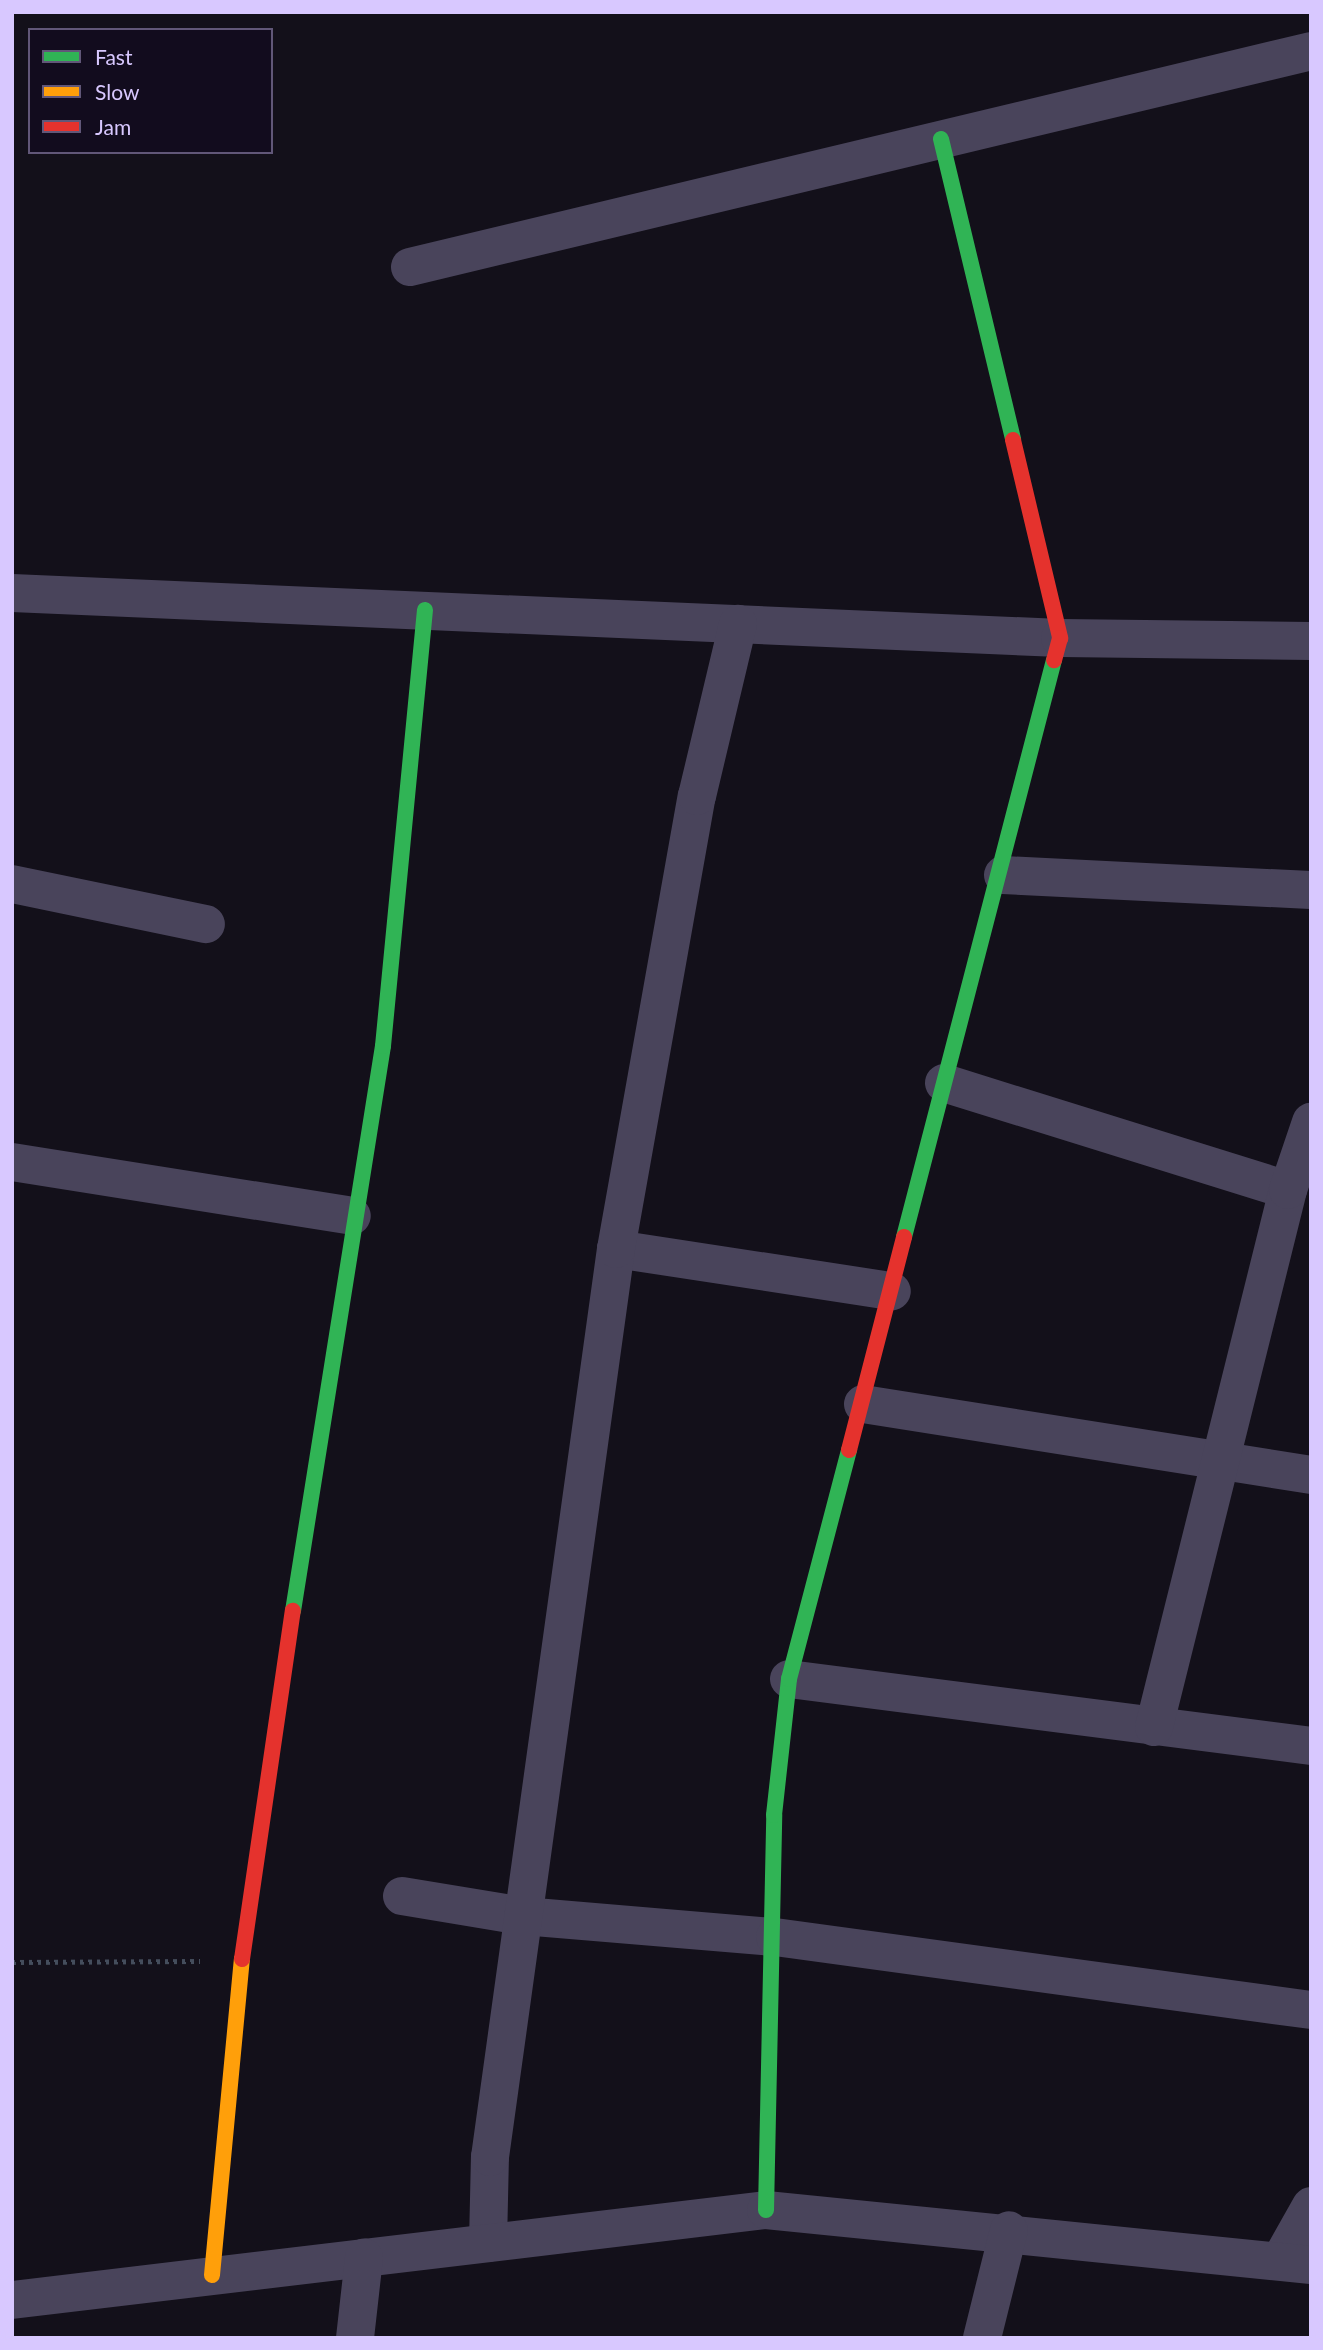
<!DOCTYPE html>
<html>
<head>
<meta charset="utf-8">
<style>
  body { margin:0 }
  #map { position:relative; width:1323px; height:2350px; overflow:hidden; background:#13101a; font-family:Lato,sans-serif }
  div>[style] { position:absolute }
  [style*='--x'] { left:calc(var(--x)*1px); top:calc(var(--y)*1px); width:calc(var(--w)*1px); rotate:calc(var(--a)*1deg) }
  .path>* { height:4.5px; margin-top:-2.25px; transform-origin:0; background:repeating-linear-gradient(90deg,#444d5c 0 3.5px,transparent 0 8.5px) }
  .street>* { height:38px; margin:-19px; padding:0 19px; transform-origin:19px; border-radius:19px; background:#49445b }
  .fast>* { height:16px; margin:-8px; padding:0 8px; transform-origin:8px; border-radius:8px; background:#30b455 }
  .slow>* { height:16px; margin:-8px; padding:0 8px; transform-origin:8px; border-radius:8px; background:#ff9f0a }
  .jam>* { height:16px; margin:-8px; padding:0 8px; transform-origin:8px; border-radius:8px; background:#e5322d }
  span { translate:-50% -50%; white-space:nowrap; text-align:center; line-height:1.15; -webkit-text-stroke:5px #120c1e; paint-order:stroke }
  .frame { position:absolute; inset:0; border:14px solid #d8c8ff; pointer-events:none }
  .legend { position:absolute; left:28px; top:28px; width:245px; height:126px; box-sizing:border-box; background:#120c1e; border:2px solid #615778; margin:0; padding:9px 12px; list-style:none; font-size:21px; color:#d8c8ff }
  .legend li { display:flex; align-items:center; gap:14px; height:35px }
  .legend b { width:35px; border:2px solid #615778 }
</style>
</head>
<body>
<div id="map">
  <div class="path">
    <div style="--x:12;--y:1962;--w:188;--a:-0.3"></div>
  </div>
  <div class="street">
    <div style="--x:410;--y:267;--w:927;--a:-13.48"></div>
    <div style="--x:12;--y:593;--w:1049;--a:2.46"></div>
    <div style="--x:1060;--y:638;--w:251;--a:0.7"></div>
    <div style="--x:1003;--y:875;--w:308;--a:2.8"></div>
    <div style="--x:12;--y:884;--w:198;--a:11.7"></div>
    <div style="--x:944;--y:1083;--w:360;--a:17.3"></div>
    <div style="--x:12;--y:1162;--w:344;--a:9"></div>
    <div style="--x:616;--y:1249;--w:279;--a:8.7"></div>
    <div style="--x:863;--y:1404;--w:454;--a:9"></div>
    <div style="--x:789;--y:1679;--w:526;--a:7.31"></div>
    <div style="--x:1154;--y:1727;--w:553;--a:-75.99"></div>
    <div style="--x:1288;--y:1190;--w:72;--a:-71.3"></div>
    <div style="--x:402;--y:1896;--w:123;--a:9.4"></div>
    <div style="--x:523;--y:1916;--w:253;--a:4.8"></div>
    <div style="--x:775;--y:1937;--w:541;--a:7.76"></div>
    <div style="--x:488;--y:2243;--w:86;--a:-88.7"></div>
    <div style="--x:490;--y:2157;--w:917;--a:-82.1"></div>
    <div style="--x:616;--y:1249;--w:460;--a:-79.9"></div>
    <div style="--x:697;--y:796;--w:177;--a:-76.6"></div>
    <div style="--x:1280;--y:2261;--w:63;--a:-60.6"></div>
    <div style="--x:12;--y:2300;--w:759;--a:-6.81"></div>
    <div style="--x:766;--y:2210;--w:548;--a:5.76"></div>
    <div style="--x:355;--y:2338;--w:81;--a:-83.6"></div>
    <div style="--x:982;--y:2338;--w:111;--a:-76"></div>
  </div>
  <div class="fast">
    <div style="--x:941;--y:139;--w:309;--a:76.5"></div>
    <div style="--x:904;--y:1237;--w:596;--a:-75.43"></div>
    <div style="--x:293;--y:1611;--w:572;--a:-80.95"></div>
    <div style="--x:383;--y:1046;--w:438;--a:-84.5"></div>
    <div style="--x:766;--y:2210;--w:395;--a:-88.8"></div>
    <div style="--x:774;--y:1815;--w:137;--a:-83.7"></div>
    <div style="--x:789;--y:1679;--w:237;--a:-75.3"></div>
  </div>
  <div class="slow">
    <div style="--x:212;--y:2275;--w:317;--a:-84.6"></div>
  </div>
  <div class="jam">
    <div style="--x:1013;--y:440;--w:204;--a:76.6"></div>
    <div style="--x:1060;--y:638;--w:23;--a:105"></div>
    <div style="--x:849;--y:1450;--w:220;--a:-75.5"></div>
    <div style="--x:242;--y:1959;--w:352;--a:-81.7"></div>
  </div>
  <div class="frame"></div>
  <ul class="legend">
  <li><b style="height:9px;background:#30b455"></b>Fast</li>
  <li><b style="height:9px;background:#ff9f0a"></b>Slow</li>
  <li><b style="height:9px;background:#e5322d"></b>Jam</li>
  </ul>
</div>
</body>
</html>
